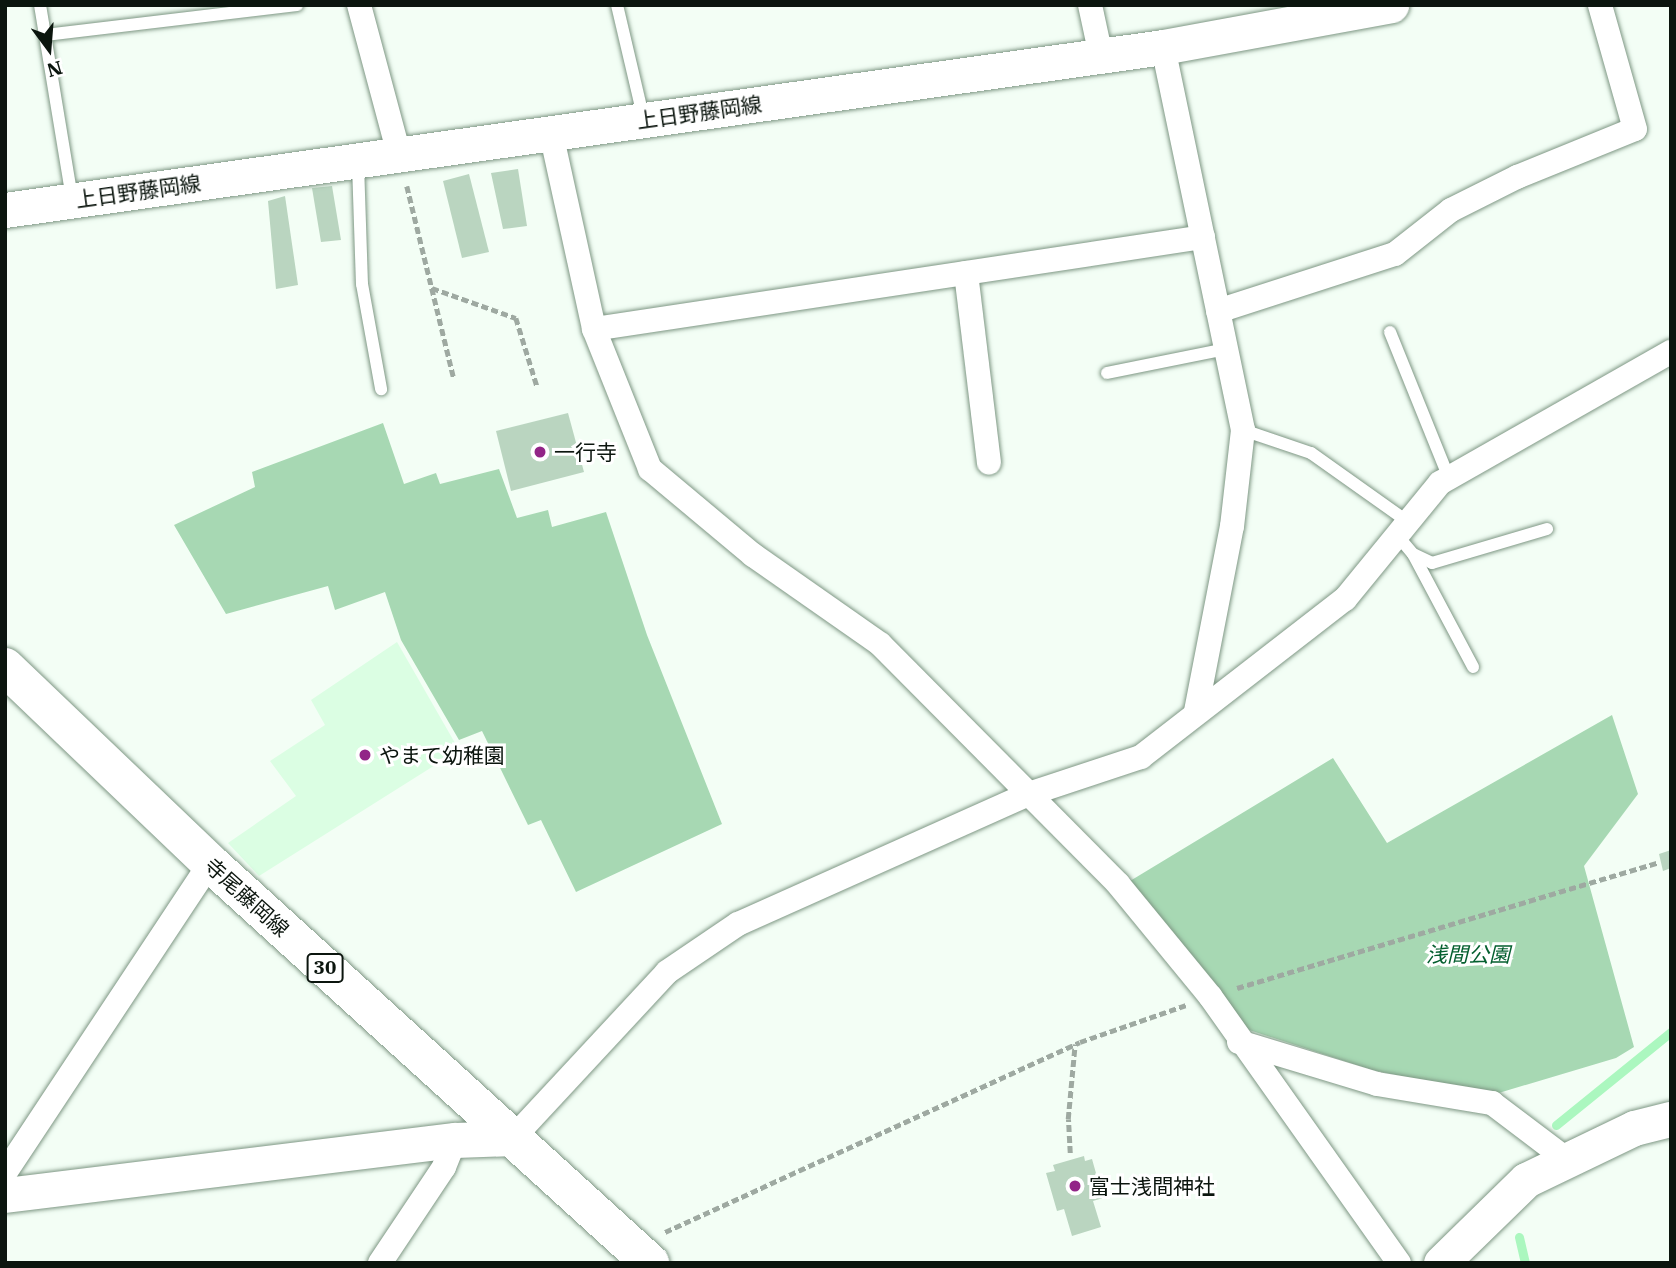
<!DOCTYPE html>
<html>
<head>
<meta charset="utf-8">
<style>
  body { margin:0 }
  #map { position:relative; width:1676px; height:1268px; overflow:hidden; background:#f3fef5; font-family:"IBM Plex Serif","Noto Sans JP",serif }
  div>[style] { position:absolute }
  [style*='--x'] { left:calc(var(--x)*1px); top:calc(var(--y)*1px); width:calc(var(--w)*1px); rotate:calc(var(--a)*1deg) }
  .built>* { inset:0; background:#dbfee3 }
  .green>* { inset:0; background:#a7d8b3 }
  .stream>* { height:9px; margin:-4.5px; padding:0 4.5px; transform-origin:4.5px; border-radius:4.5px; background:#abf7bf }
  .building>* { inset:0; background:#bad5c0 }
  .path>* { height:4.5px; margin-top:-2.25px; transform-origin:0; background:repeating-linear-gradient(90deg,#9ea9a1 0 7px,transparent 0 10.5px) }
  .roads { filter:drop-shadow(0 0 2px #7e9784) drop-shadow(0 0 2px #7e9784) }
  .lane>* { height:12px; margin:-6px; padding:0 6px; transform-origin:6px; border-radius:6px; background:#fff }
  .street>* { height:24px; margin:-12px; padding:0 12px; transform-origin:12px; border-radius:12px; background:#fff }
  .secondary>* { height:35px; margin:-17.5px; padding:0 17.5px; transform-origin:17.5px; border-radius:17.5px; background:#fff }
  .primary>* { height:38px; margin:-19px; padding:0 19px; transform-origin:19px; border-radius:19px; background:#fff }
  .dots>* { width:19px; height:19px; translate:-50% -50%; box-sizing:border-box; border:4px solid #fff; border-radius:50% }
  span { translate:-50% -50%; white-space:nowrap; text-align:center; line-height:1.15; -webkit-text-stroke:6px #fff; paint-order:stroke }
  .shield-label span { padding:2px 5px; background:#fff; border:2px solid; border-radius:5px; -webkit-text-stroke-width:0 }
  .shield-label { font-size:19px; color:#0b150e; font-weight:700 }
  .street-label { font-size:21px; color:#0b150e }
  .poi-label { font-size:21px; color:#0b150e }
  .left { translate:0 -50%; text-align:left }
  .park-label { font-size:21px; color:#045f2f; font-style:italic }
  .frame { position:absolute; inset:0; border:7px solid #0b150e; pointer-events:none }
  .north { position:absolute; left:14px; top:14px; width:70px; height:70px; -webkit-text-stroke:5px #fff; paint-order:stroke; rotate:164deg; font-size:19px; font-weight:700; line-height:28px; text-align:center; color:#0b150e }
  .north::after { content:''; display:block; margin:auto; width:24px; height:32px; background:#0b150e; clip-path:polygon(50% 0,100% 100%,50% 72%,0 100%) }
</style>
</head>
<body>
<div id="map">
  <div class="built">
    <div style="clip-path:polygon(397px 642px,459px 750px,259px 876px,228px 843px,296px 796px,270px 761px,325px 725px,311px 700px)"></div>
  </div>
  <div class="green">
    <div style="clip-path:polygon(383px 423px,404px 484px,436px 473px,440px 484px,499px 469px,517px 518px,548px 510px,552px 527px,606px 512px,647px 635px,722px 824px,576px 892px,541px 820px,528px 825px,482px 731px,459px 740px,401px 640px,385px 592px,335px 610px,328px 586px,226px 614px,174px 525px,255px 487px,252px 472px)"></div>
    <div style="clip-path:polygon(1612px 715px,1638px 794px,1584px 866px,1634px 1047px,1616px 1058px,1492px 1095px,1372px 1070px,1246px 1029px,1130px 881px,1333px 758px,1387px 843px)"></div>
  </div>
  <div class="stream">
    <div style="--x:1556;--y:1125;--w:148;--a:-39"></div>
    <div style="--x:1519;--y:1237;--w:27;--a:77"></div>
  </div>
  <div class="building">
    <div style="clip-path:polygon(518px 169px,527px 226px,503px 229px,491px 173px)"></div>
    <div style="clip-path:polygon(469px 174px,489px 252px,462px 258px,443px 181px)"></div>
    <div style="clip-path:polygon(332px 186px,341px 240px,321px 242px,312px 188px)"></div>
    <div style="clip-path:polygon(285px 196px,298px 285px,276px 289px,268px 201px)"></div>
    <div style="clip-path:polygon(568px 413px,584px 472px,511px 491px,496px 431px)"></div>
    <div style="clip-path:polygon(1671px 850px,1671px 868px,1663px 871px,1659px 854px)"></div>
    <div style="clip-path:polygon(1084px 1156px,1085px 1161px,1092px 1159px,1103px 1198px,1093px 1201px,1101px 1227px,1072px 1236px,1064px 1209px,1057px 1211px,1046px 1173px,1055px 1171px,1053px 1165px)"></div>
  </div>
  <div class="path">
    <div style="--x:407;--y:186;--w:199;--a:76.3"></div>
    <div style="--x:432;--y:288;--w:89;--a:19.7"></div>
    <div style="--x:516;--y:318;--w:71;--a:72.8"></div>
    <div style="--x:1237;--y:988;--w:438;--a:-16.6"></div>
    <div style="--x:1070;--y:1153;--w:34;--a:-93"></div>
    <div style="--x:1068;--y:1119;--w:75;--a:-84.7"></div>
    <div style="--x:665;--y:1232;--w:456;--a:-24.6"></div>
    <div style="--x:1080;--y:1042;--w:112;--a:-19.2"></div>
  </div>
  <div class="roads">
    <div class="lane">
      <div style="--x:40;--y:5;--w:196;--a:80.6"></div>
      <div style="--x:617;--y:5;--w:118;--a:76.8"></div>
      <div style="--x:45;--y:35;--w:254;--a:-6.8"></div>
      <div style="--x:358;--y:164;--w:120;--a:88.1"></div>
      <div style="--x:362;--y:284;--w:107;--a:79.7"></div>
      <div style="--x:1390;--y:332;--w:157;--a:68"></div>
      <div style="--x:1107;--y:373;--w:121;--a:-11.4"></div>
      <div style="--x:1243;--y:430;--w:72;--a:18.7"></div>
      <div style="--x:1311;--y:453;--w:119;--a:35.4"></div>
      <div style="--x:1397;--y:535;--w:25;--a:50"></div>
      <div style="--x:1413;--y:554;--w:21;--a:25"></div>
      <div style="--x:1432;--y:563;--w:120;--a:-16.5"></div>
      <div style="--x:1413;--y:554;--w:128;--a:62"></div>
    </div>
    <div class="street">
      <div style="--x:359;--y:5;--w:154;--a:75"></div>
      <div style="--x:1090;--y:5;--w:52;--a:77.8"></div>
      <div style="--x:1163;--y:47;--w:391;--a:78.2"></div>
      <div style="--x:1243;--y:430;--w:97;--a:96.5"></div>
      <div style="--x:1232;--y:526;--w:189;--a:101"></div>
      <div style="--x:551;--y:133;--w:201;--a:77.6"></div>
      <div style="--x:594;--y:329;--w:151;--a:68.2"></div>
      <div style="--x:650;--y:469;--w:134;--a:39.9"></div>
      <div style="--x:753;--y:555;--w:155;--a:35"></div>
      <div style="--x:880;--y:644;--w:338;--a:45.2"></div>
      <div style="--x:1118;--y:884;--w:145;--a:50.6"></div>
      <div style="--x:1210;--y:996;--w:327;--a:54.7"></div>
      <div style="--x:966;--y:273;--w:191;--a:83.1"></div>
      <div style="--x:1218;--y:311;--w:186;--a:-17.9"></div>
      <div style="--x:1395;--y:254;--w:71;--a:-38.2"></div>
      <div style="--x:1451;--y:210;--w:74;--a:-26.6"></div>
      <div style="--x:1517;--y:177;--w:127;--a:-22.1"></div>
      <div style="--x:1635;--y:129;--w:129;--a:-105.8"></div>
      <div style="--x:594;--y:329;--w:616;--a:-8.59"></div>
      <div style="--x:1239;--y:1042;--w:144;--a:16.9"></div>
      <div style="--x:1377;--y:1084;--w:117;--a:9.4"></div>
      <div style="--x:1492;--y:1103;--w:93;--a:37.1"></div>
      <div style="--x:513;--y:1138;--w:226;--a:-47.1"></div>
      <div style="--x:667;--y:972;--w:86;--a:-34.1"></div>
      <div style="--x:738;--y:924;--w:319;--a:-24.1"></div>
      <div style="--x:1029;--y:794;--w:118;--a:-18.3"></div>
      <div style="--x:1141;--y:757;--w:258;--a:-37.8"></div>
      <div style="--x:1345;--y:599;--w:150;--a:-50.7"></div>
      <div style="--x:1440;--y:483;--w:266;--a:-29.6"></div>
      <div style="--x:5;--y:1173;--w:372;--a:-56.5"></div>
      <div style="--x:380;--y:1263;--w:115;--a:-56.3"></div>
      <div style="--x:444;--y:1167;--w:29;--a:-68"></div>
    </div>
    <div class="secondary">
      <div style="--x:5;--y:210;--w:1169;--a:-8.01"></div>
      <div style="--x:1163;--y:47;--w:232;--a:-10.4"></div>
      <div style="--x:5;--y:1195;--w:453;--a:-7"></div>
      <div style="--x:455;--y:1140;--w:58;--a:-2"></div>
      <div style="--x:1441;--y:1263;--w:119;--a:-44.3"></div>
      <div style="--x:1526;--y:1180;--w:120;--a:-25.7"></div>
      <div style="--x:1634;--y:1128;--w:38;--a:-14"></div>
    </div>
    <div class="primary">
      <div style="--x:5;--y:667;--w:284;--a:43.7"></div>
      <div style="--x:210;--y:863;--w:595;--a:42.27"></div>
    </div>
  </div>
  <div class="dots">
    <div style="left:540px;top:452px;background:#922587"></div>
    <div style="left:365px;top:755px;background:#922587"></div>
    <div style="left:1075px;top:1186px;background:#922587"></div>
  </div>
  <div class="shield-label">
    <span style="left:325px;top:968px">30</span>
  </div>
  <div class="street-label">
    <span style="left:699px;top:112px;rotate:-8deg">上日野藤岡線</span>
    <span style="left:138px;top:191px;rotate:-8deg">上日野藤岡線</span>
    <span style="left:247px;top:897px;rotate:42deg">寺尾藤岡線</span>
  </div>
  <div class="poi-label">
    <span class="left" style="left:554px;top:452px">一行寺</span>
    <span class="left" style="left:379px;top:755px">やまて幼稚園</span>
    <span class="left" style="left:1089px;top:1186px">富士浅間神社</span>
  </div>
  <div class="park-label">
    <span style="left:1468px;top:954px">浅間公園</span>
  </div>
  <div class="frame"></div>
  <div class="north">N</div>
</div>
</body>
</html>
